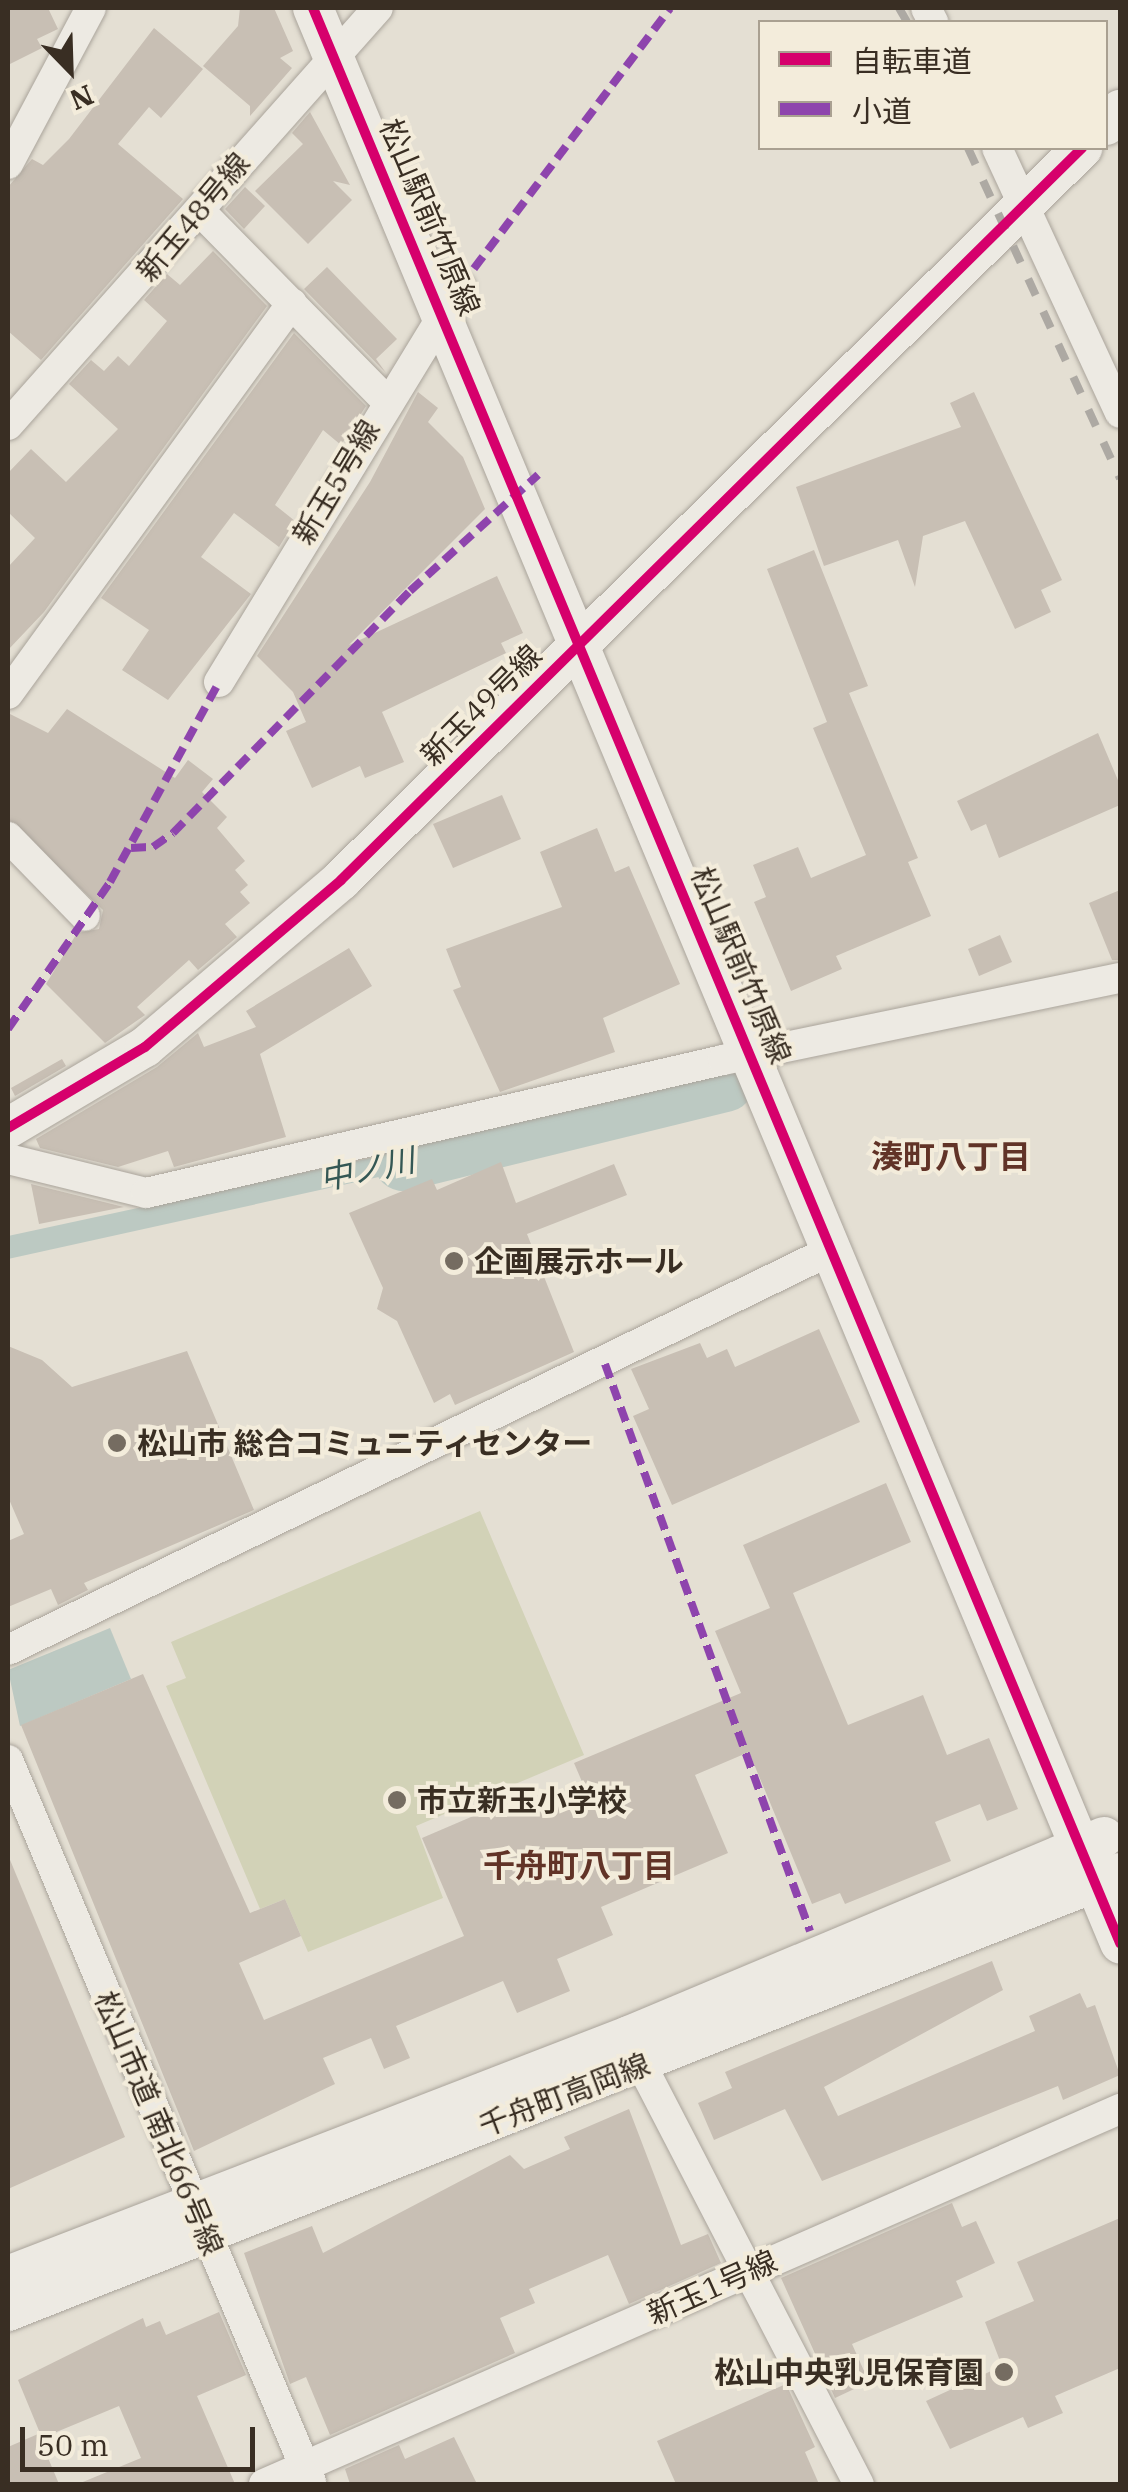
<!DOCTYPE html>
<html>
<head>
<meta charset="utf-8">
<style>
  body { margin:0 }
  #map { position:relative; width:1128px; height:2492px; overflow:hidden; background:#e4dfd3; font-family:"IBM Plex Serif","Noto Sans JP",serif }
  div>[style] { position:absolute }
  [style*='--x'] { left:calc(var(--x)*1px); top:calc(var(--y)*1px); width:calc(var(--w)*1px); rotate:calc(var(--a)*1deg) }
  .green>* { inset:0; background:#d2d2b7 }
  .water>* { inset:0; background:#bcc9c2 }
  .river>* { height:58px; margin:-29px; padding:0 29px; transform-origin:29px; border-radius:29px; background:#bcc9c2 }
  .building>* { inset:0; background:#c8bfb4 }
  .roads { filter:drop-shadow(0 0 2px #aaa49b) drop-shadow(0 0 2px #aaa49b) }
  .street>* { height:30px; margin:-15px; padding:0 15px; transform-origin:15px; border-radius:15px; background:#edeae3 }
  .secondary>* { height:40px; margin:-20px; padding:0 20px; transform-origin:20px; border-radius:20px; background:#edeae3 }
  .rail>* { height:8px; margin-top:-4px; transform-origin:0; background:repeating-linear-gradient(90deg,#ada9a3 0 18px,transparent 0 36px) }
  .quiet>* { height:8px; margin-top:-4px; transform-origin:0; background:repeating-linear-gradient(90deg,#8e44ad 0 15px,transparent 0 23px) }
  .cycleway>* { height:10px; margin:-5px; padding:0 5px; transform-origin:5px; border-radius:5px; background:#d6006c }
  .dots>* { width:28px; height:28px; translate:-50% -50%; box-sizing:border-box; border:5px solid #f3ecdb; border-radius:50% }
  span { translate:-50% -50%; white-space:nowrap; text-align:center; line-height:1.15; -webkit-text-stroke:8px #f3ecdb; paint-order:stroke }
  .street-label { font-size:30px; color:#392e23 }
  .poi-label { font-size:30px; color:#392e23; font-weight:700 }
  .left { translate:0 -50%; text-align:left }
  .right { translate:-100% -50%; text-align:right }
  .neighbourhood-label { font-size:32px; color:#613327; font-weight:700 }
  .water-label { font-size:32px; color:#345754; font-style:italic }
  .frame { position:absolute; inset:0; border:10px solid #392e23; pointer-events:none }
  .legend { position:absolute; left:758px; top:20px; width:350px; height:130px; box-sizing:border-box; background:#f3ecdb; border:2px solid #a9a091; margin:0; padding:12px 18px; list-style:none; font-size:30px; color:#392e23 }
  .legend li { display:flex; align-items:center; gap:20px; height:50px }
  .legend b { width:50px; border:2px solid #a9a091 }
  .north { position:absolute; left:20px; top:20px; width:100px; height:100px; -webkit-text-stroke:8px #f3ecdb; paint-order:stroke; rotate:157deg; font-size:28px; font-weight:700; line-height:40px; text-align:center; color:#392e23 }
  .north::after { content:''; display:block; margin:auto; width:35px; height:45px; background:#392e23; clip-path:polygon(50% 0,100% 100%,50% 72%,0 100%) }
  .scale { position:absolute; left:20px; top:2427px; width:235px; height:45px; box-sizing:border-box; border:5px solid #392e23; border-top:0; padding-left:12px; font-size:30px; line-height:35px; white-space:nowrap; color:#392e23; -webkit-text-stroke:8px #f3ecdb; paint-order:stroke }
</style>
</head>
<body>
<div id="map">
  <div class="green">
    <div style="clip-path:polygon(480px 1511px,584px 1755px,416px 1826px,443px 1898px,308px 1952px,285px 1899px,260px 1909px,166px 1686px,186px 1678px,171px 1642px)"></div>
  </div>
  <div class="water">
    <div style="clip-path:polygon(721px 1074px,729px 1092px,533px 1141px,528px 1124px)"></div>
    <div style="clip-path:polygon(477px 1135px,483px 1154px,8px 1259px,8px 1236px)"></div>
    <div style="clip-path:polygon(110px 1628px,131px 1679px,20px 1726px,8px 1670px)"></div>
  </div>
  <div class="river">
    <div style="--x:403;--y:1162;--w:332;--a:-13.8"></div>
  </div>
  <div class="building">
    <div style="clip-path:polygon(8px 8px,48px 8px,58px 29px,37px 39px,42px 48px,8px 65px)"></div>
    <div style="clip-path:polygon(240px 8px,274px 8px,293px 51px,280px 58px,292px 68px,250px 116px,250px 106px,203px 66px,238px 26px)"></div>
    <div style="clip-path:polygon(154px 28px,203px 69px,161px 118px,149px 107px,118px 144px,183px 199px,41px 360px,8px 331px,8px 187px,32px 159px,43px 165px,69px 139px)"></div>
    <div style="clip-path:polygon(310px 112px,350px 185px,333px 181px,352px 200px,308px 244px,255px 191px,303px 144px,292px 133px)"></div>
    <div style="clip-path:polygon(245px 187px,265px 206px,244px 229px,225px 209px)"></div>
    <div style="clip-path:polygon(213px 251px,267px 306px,44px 612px,8px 650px,8px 567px,35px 538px,8px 512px,8px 473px,31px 449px,66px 482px,118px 429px,69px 384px,91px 360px,104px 371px,118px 356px,129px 366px,167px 321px,144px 300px,167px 274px,180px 285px)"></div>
    <div style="clip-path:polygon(327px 267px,397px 339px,376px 359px,386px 373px,304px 289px)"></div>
    <div style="clip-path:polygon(294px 333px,366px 406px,341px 445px,323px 430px,275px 505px,295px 521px,279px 547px,234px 513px,201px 557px,251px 594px,168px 700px,122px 670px,149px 630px,101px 598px)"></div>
    <div style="clip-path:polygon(418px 392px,438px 408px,428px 422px,463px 457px,485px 509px,349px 645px,497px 576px,523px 633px,501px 643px,506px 653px,382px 712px,404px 762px,365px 778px,360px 766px,312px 788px,286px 731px,306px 722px,293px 692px,257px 656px,370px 482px)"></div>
    <div style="clip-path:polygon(974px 392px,1062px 580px,1041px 590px,1051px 612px,1015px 629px,965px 521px,923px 536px,915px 587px,898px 540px,824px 566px,796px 487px,961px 427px,950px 403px)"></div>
    <div style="clip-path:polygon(814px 550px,868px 686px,849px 693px,918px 858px,908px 862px,931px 916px,836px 956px,842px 969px,791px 991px,754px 902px,766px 897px,753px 865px,798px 847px,811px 878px,866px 855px,813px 728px,827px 722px,767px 569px)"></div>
    <div style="clip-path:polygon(67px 709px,175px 778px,188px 760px,213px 779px,202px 792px,227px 817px,217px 828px,245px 861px,235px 870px,248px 885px,240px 892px,250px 903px,225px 924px,237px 937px,198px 970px,189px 960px,137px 1007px,145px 1015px,105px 1043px,46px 984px,77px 933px,99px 929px,103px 910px,8px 819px,8px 713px,48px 733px)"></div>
    <div style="clip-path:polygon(1098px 733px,1120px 785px,1120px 805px,999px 858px,986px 824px,971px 831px,957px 801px)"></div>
    <div style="clip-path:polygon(502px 795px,521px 839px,453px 868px,433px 824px)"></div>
    <div style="clip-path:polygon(597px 828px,615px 872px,629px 866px,680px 984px,603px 1018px,615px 1052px,500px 1092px,453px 990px,461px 987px,446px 949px,562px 907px,540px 852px)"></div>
    <div style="clip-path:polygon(1120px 890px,1120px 960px,1112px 960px,1089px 903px)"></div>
    <div style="clip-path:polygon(1000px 935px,1012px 962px,979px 976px,968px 949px)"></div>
    <div style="clip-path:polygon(349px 948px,372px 986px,260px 1054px,286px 1137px,174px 1167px,168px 1151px,118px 1167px,40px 1148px,36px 1139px,157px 1067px,198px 1033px,204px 1047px,256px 1027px,246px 1011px)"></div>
    <div style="clip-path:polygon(62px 1059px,66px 1066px,15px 1096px,11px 1088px)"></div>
    <div style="clip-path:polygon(501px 1162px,516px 1203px,614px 1164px,627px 1195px,527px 1234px,574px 1352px,455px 1405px,450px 1394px,434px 1403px,397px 1321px,377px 1309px,383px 1288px,349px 1213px,432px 1179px,437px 1190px)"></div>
    <div style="clip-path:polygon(31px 1184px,124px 1207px,39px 1224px)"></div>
    <div style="clip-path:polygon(819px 1329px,860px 1422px,672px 1505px,633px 1416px,649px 1409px,631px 1369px,700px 1343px,707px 1358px,727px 1349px,735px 1367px)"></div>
    <div style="clip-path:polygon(8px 1346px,42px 1360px,72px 1387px,187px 1351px,254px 1510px,84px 1583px,88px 1590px,58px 1605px,51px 1589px,8px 1607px,8px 1541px,24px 1534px,8px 1497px)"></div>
    <div style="clip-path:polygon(886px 1483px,911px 1542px,793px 1593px,848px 1725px,923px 1695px,947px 1755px,989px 1738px,1018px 1809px,987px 1821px,980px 1804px,935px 1822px,951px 1861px,845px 1904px,840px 1893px,812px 1904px,749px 1752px,695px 1775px,728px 1853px,601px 1907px,613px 1935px,557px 1959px,570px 1991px,517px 2013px,503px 1981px,396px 2026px,410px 2058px,384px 2069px,371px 2038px,323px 2058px,335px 2084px,194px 2151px,21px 1725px,143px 1674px,250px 1913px,285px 1899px,301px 1936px,239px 1963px,264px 2020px,464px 1936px,422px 1838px,499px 1805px,502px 1812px,536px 1797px,538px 1804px,583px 1784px,574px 1763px,741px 1693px,715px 1631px,770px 1608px,743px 1545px)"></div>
    <div style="clip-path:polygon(8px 1855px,125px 2137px,8px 2189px)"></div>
    <div style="clip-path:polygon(992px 1961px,1003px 1990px,824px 2087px,838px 2116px,1035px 2031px,1029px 2016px,1080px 1993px,1087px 2008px,1095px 2005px,1120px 2075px,1063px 2100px,1058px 2086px,822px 2181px,785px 2109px,714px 2140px,698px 2103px,732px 2088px,725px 2072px)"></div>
    <div style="clip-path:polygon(629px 2109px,681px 2245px,708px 2234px,721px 2263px,629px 2304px,608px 2255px,529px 2289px,535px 2303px,500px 2318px,515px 2353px,330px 2435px,306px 2377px,290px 2384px,244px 2253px,312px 2226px,323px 2253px,510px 2155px,524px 2169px,570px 2149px,564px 2137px)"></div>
    <div style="clip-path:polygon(952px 2203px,962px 2227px,976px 2221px,995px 2263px,956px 2281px,963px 2297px,852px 2344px,869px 2382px,835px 2398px,781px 2278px)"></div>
    <div style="clip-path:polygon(1120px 2218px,1120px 2368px,1055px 2396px,1063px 2413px,1028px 2428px,1023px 2417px,950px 2449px,926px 2401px,1002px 2366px,985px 2322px,1034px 2301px,1017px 2262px)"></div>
    <div style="clip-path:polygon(219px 2312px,246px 2375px,197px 2396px,235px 2484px,78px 2484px,141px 2458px,119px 2406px,42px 2438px,18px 2380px,143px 2318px,146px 2327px,160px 2321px,166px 2335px)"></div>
    <div style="clip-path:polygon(786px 2384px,815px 2447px,805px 2452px,819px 2484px,676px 2484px,657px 2441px)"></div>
    <div style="clip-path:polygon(38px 2434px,59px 2484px,8px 2484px,8px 2447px)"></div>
    <div style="clip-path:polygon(454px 2437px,477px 2484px,350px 2484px,345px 2469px,399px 2445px,405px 2459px)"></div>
  </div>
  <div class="roads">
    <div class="street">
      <div style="--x:926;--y:8;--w:16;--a:63"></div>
      <div style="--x:997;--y:148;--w:292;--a:65.1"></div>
      <div style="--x:8;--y:164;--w:177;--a:-62"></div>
      <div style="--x:201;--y:212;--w:262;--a:45.5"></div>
      <div style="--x:8;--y:425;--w:557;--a:-48.42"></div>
      <div style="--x:219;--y:682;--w:463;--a:-58.6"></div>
      <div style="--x:8;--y:694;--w:483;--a:-54"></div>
      <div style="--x:8;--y:837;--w:110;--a:45.7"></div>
      <div style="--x:8;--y:1159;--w:142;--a:13.8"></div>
      <div style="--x:146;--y:1193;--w:592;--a:-12.98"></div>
      <div style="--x:723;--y:1060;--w:405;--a:-11.7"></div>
      <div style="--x:8;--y:1650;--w:918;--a:-25.9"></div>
      <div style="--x:8;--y:1760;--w:783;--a:67.23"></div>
      <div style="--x:642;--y:2066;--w:471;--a:62.6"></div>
      <div style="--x:264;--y:2484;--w:935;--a:-23.66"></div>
    </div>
    <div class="secondary">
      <div style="--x:313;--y:8;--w:2097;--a:67.36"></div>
      <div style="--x:1106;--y:125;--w:21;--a:-47"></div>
      <div style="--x:8;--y:1128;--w:159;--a:-30.6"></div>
      <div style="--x:145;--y:1047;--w:257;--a:-40.4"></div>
      <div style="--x:341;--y:880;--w:1042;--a:-44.65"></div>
      <div style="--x:8;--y:2276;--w:666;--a:-21.13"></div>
      <div style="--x:629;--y:2036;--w:515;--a:-22.73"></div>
      <div style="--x:8;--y:2311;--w:1193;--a:-21.53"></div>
    </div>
  </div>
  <div class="rail">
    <div style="--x:899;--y:8;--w:16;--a:60"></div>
    <div style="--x:968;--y:148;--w:364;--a:65.3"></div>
  </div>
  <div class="quiet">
    <div style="--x:460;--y:287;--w:349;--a:-53"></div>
    <div style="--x:131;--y:848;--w:22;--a:-3"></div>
    <div style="--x:153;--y:847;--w:24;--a:-35"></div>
    <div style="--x:173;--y:833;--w:339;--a:-45.6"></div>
    <div style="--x:410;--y:591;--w:173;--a:-42.2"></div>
    <div style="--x:8;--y:1029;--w:179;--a:-55.2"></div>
    <div style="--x:110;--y:882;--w:228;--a:-61.4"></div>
    <div style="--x:605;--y:1364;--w:603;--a:70.12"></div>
  </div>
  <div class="cycleway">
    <div style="--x:313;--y:8;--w:2097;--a:67.36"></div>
    <div style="--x:8;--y:1128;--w:159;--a:-30.6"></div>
    <div style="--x:145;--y:1047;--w:257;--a:-40.4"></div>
    <div style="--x:341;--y:880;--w:1042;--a:-44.65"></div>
  </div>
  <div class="dots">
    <div style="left:454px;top:1261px;background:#756c61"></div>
    <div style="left:117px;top:1443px;background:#756c61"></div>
    <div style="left:397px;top:1800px;background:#756c61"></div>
    <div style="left:1004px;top:2372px;background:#756c61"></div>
  </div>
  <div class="street-label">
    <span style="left:193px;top:217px;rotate:-50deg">新玉48号線</span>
    <span style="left:430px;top:217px;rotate:67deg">松山駅前竹原線</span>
    <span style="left:336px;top:482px;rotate:-59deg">新玉5号線</span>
    <span style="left:481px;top:705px;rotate:-45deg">新玉49号線</span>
    <span style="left:741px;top:965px;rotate:67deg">松山駅前竹原線</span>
    <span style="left:564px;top:2095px;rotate:-21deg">千舟町高岡線</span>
    <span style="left:159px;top:2123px;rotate:67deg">松山市道 南北66号線</span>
    <span style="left:712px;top:2287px;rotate:-24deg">新玉1号線</span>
  </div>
  <div class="poi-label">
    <span class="left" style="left:474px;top:1261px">企画展示ホール</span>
    <span class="left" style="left:137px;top:1443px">松山市 総合コミュニティセンター</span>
    <span class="left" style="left:417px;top:1800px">市立新玉小学校</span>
    <span class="right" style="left:984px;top:2372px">松山中央乳児保育園</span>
  </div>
  <div class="neighbourhood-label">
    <span style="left:951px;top:1156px">湊町八丁目</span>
    <span style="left:579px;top:1865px">千舟町八丁目</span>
  </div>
  <div class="water-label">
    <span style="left:367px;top:1169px;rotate:-12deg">中ノ川</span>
  </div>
  <div class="frame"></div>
  <ul class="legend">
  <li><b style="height:12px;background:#d6006c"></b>自転車道</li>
  <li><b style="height:12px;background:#8e44ad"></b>小道</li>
  </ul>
  <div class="north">N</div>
  <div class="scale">50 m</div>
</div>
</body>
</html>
